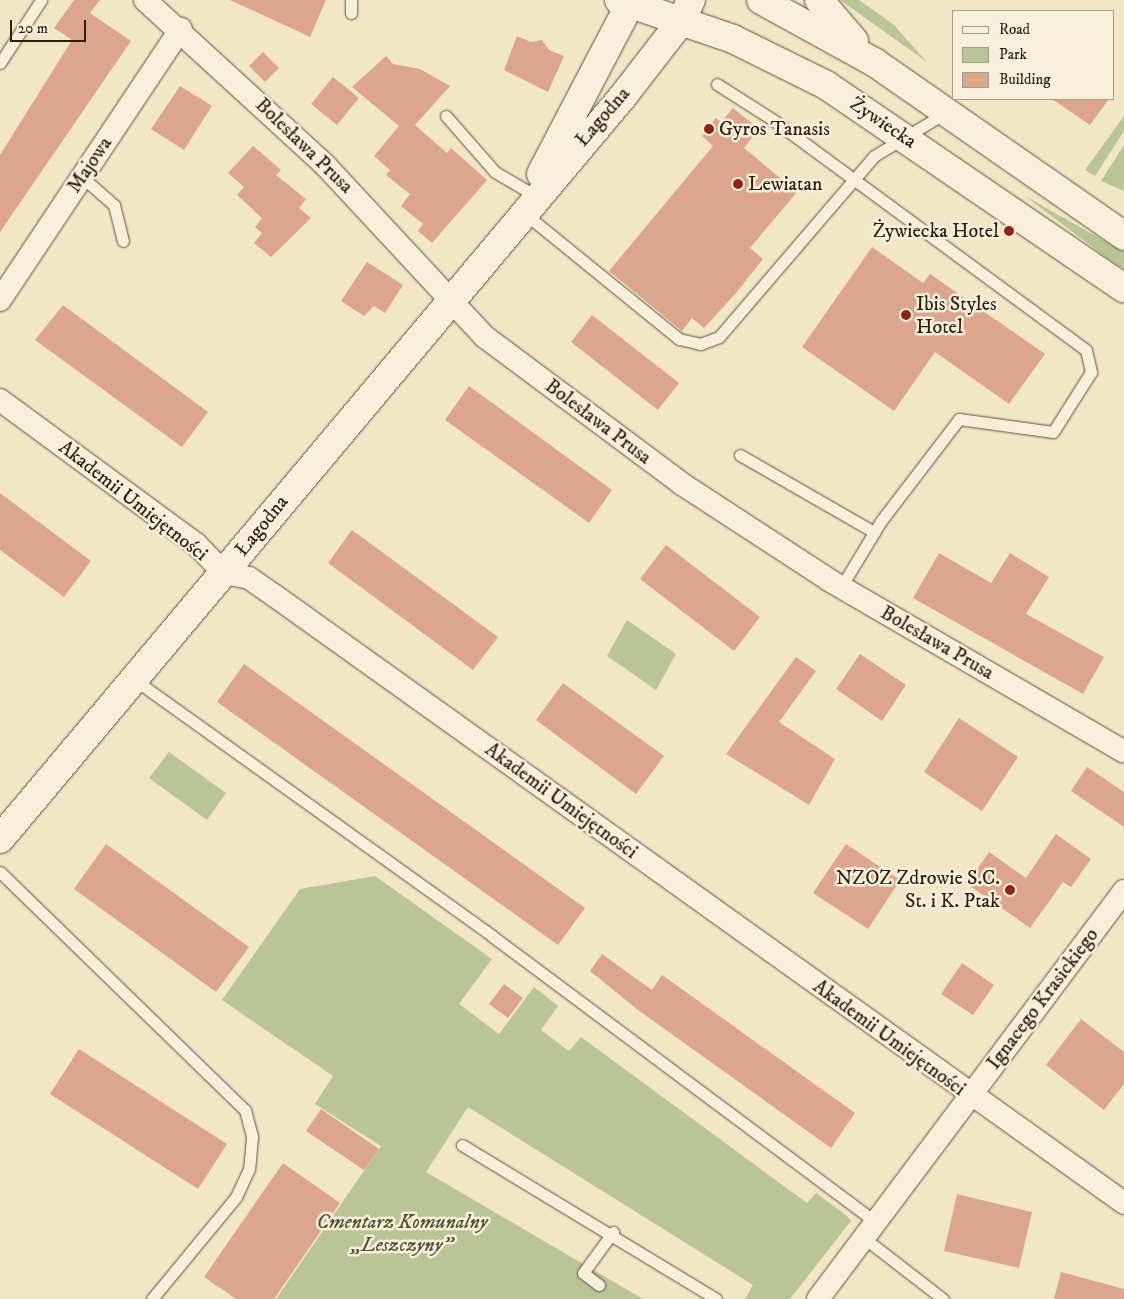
<!DOCTYPE html>
<html>
<head>
<meta charset="utf-8">
<style>
  body { margin:0 }
  #map { position:relative; width:1124px; height:1299px; overflow:hidden; background:#f1e6c6; font-family:"IM FELL DW Pica",serif }
  div>[style] { position:absolute }
  [style*='--x'] { left:calc(var(--x)*1px); top:calc(var(--y)*1px); width:calc(var(--w)*1px); rotate:calc(var(--a)*1deg) }
  .green>* { inset:0; background:#bac595 }
  .building>* { inset:0; background:#dca68e }
  .roads { filter:drop-shadow(0 0 1px #5e503b) drop-shadow(0 0 1px #5e503b) }
  .lane>* { height:11px; margin:-5.5px; padding:0 5.5px; transform-origin:5.5px; border-radius:5.5px; background:#f6efda }
  .street>* { height:22px; margin:-11px; padding:0 11px; transform-origin:11px; border-radius:11px; background:#f6efda }
  .secondary>* { height:28px; margin:-14px; padding:0 14px; transform-origin:14px; border-radius:14px; background:#f6efda }
  .dots>* { width:14px; height:14px; translate:-50% -50%; box-sizing:border-box; border:2px solid #f6efda; border-radius:50% }
  span { translate:-50% -50%; white-space:nowrap; text-align:center; line-height:1.15; -webkit-text-stroke:5px #f6efda; paint-order:stroke }
  .street-label { font-size:20px; color:#2d1e0d }
  .poi-label { font-size:20px; color:#2d1e0d }
  .left { translate:0 -50%; text-align:left }
  .right { translate:-100% -50%; text-align:right }
  .park-label { font-size:20px; color:#575036; font-style:italic }
  .legend { position:absolute; left:952px; top:10px; width:162px; height:90px; box-sizing:border-box; background:#f6efda; border:1px solid #a69b88; margin:0; padding:6px 9px; list-style:none; font-size:15px; color:#2d1e0d }
  .legend li { display:flex; align-items:center; gap:10px; height:25px }
  .legend b { width:25px; border:1px solid #a69b88 }
  .scale { position:absolute; left:10px; top:20px; width:76px; height:22px; box-sizing:border-box; border:2px solid #2d1e0d; border-top:0; padding-left:6px; font-size:15px; line-height:18px; white-space:nowrap; color:#2d1e0d; -webkit-text-stroke:4px #f6efda; paint-order:stroke }
</style>
</head>
<body>
<div id="map">
  <div class="green">
    <div style="clip-path:polygon(840px 0,859px 0,893px 24px,927px 62px)"></div>
    <div style="clip-path:polygon(1124px 116px,1124px 131px,1095px 176px,1085px 170px)"></div>
    <div style="clip-path:polygon(1124px 145px,1124px 191px,1101px 181px)"></div>
    <div style="clip-path:polygon(1025px 196px,1124px 252px,1124px 269px,1107px 258px)"></div>
    <div style="clip-path:polygon(627px 620px,676px 654px,656px 690px,607px 656px)"></div>
    <div style="clip-path:polygon(169px 752px,226px 793px,207px 820px,149px 778px)"></div>
    <div style="clip-path:polygon(375px 876px,492px 959px,459px 1004px,499px 1034px,534px 987px,558px 1006px,541px 1030px,569px 1051px,581px 1037px,807px 1203px,816px 1193px,846px 1215px,851px 1221px,790px 1299px,745px 1299px,753px 1285px,468px 1107px,426px 1172px,643px 1299px,276px 1299px,381px 1146px,315px 1104px,333px 1076px,222px 1000px,300px 889px)"></div>
  </div>
  <div class="building">
    <div style="clip-path:polygon(74px 0,100px 0,90px 13px,131px 41px,0 232px,0 155px,72px 40px,54px 28px)"></div>
    <div style="clip-path:polygon(230px 0,326px 0,310px 37px)"></div>
    <div style="clip-path:polygon(517px 36px,531px 42px,542px 40px,549px 50px,564px 56px,548px 92px,504px 70px)"></div>
    <div style="clip-path:polygon(263px 52px,279px 68px,265px 82px,249px 66px)"></div>
    <div style="clip-path:polygon(386px 56px,393px 64px,420px 69px,450px 86px,415px 125px,447px 153px,451px 148px,487px 180px,432px 243px,418px 231px,423px 224px,401px 206px,410px 194px,386px 175px,390px 170px,374px 156px,399px 126px,352px 87px)"></div>
    <div style="clip-path:polygon(333px 77px,359px 98px,337px 125px,311px 104px)"></div>
    <div style="clip-path:polygon(180px 86px,212px 106px,184px 150px,151px 129px)"></div>
    <div style="clip-path:polygon(1052px 99px,1109px 99px,1090px 125px)"></div>
    <div style="clip-path:polygon(733px 108px,759px 129px,744px 148px,797px 192px,750px 248px,763px 259px,736px 293px,704px 328px,692px 318px,682px 331px,609px 271px,713px 146px,702px 136px,716px 118px,721px 122px)"></div>
    <div style="clip-path:polygon(253px 146px,281px 170px,276px 175px,306px 199px,299px 208px,311px 218px,271px 257px,254px 243px,262px 233px,255px 227px,262px 218px,237px 195px,244px 187px,228px 173px)"></div>
    <div style="clip-path:polygon(872px 247px,923px 283px,930px 274px,1045px 354px,1009px 404px,935px 352px,894px 411px,802px 347px)"></div>
    <div style="clip-path:polygon(367px 262px,403px 285px,385px 313px,374px 306px,364px 316px,341px 301px)"></div>
    <div style="clip-path:polygon(63px 305px,208px 412px,182px 447px,35px 340px)"></div>
    <div style="clip-path:polygon(592px 315px,679px 383px,658px 410px,571px 342px)"></div>
    <div style="clip-path:polygon(469px 386px,612px 490px,589px 523px,445px 420px)"></div>
    <div style="clip-path:polygon(0 493px,91px 561px,64px 597px,0 550px)"></div>
    <div style="clip-path:polygon(352px 530px,498px 637px,473px 670px,328px 563px)"></div>
    <div style="clip-path:polygon(666px 545px,760px 617px,734px 651px,640px 579px)"></div>
    <div style="clip-path:polygon(939px 553px,991px 583px,1010px 553px,1049px 577px,1026px 614px,1104px 657px,1083px 694px,913px 598px)"></div>
    <div style="clip-path:polygon(860px 654px,906px 685px,882px 721px,836px 689px)"></div>
    <div style="clip-path:polygon(796px 657px,816px 671px,779px 722px,835px 759px,809px 805px,726px 754px)"></div>
    <div style="clip-path:polygon(244px 664px,585px 908px,558px 945px,217px 702px)"></div>
    <div style="clip-path:polygon(563px 683px,664px 756px,636px 794px,536px 720px)"></div>
    <div style="clip-path:polygon(959px 718px,1018px 757px,982px 811px,924px 772px)"></div>
    <div style="clip-path:polygon(1087px 767px,1124px 792px,1124px 827px,1071px 791px)"></div>
    <div style="clip-path:polygon(1056px 834px,1091px 859px,1071px 887px,1063px 882px,1030px 928px,967px 884px,989px 852px,1026px 878px)"></div>
    <div style="clip-path:polygon(106px 844px,249px 947px,216px 992px,74px 889px)"></div>
    <div style="clip-path:polygon(846px 844px,900px 880px,868px 929px,813px 893px)"></div>
    <div style="clip-path:polygon(602px 954px,652px 990px,662px 975px,855px 1113px,831px 1148px,638px 1010px,590px 971px)"></div>
    <div style="clip-path:polygon(962px 963px,994px 985px,973px 1015px,941px 994px)"></div>
    <div style="clip-path:polygon(504px 984px,523px 998px,508px 1018px,489px 1004px)"></div>
    <div style="clip-path:polygon(1081px 1019px,1124px 1052px,1124px 1084px,1104px 1110px,1046px 1065px)"></div>
    <div style="clip-path:polygon(79px 1049px,227px 1144px,198px 1189px,50px 1094px)"></div>
    <div style="clip-path:polygon(321px 1109px,379px 1149px,364px 1170px,306px 1131px)"></div>
    <div style="clip-path:polygon(283px 1163px,340px 1203px,274px 1299px,236px 1299px,204px 1277px)"></div>
    <div style="clip-path:polygon(957px 1194px,1032px 1212px,1019px 1268px,944px 1251px)"></div>
    <div style="clip-path:polygon(1061px 1272px,1124px 1289px,1124px 1299px,1054px 1299px)"></div>
  </div>
  <div class="roads">
    <div class="lane">
      <div style="--x:351;--y:13;--w:13;--a:-90"></div>
      <div style="--x:0;--y:63;--w:75;--a:-56.9"></div>
      <div style="--x:717;--y:84;--w:67;--a:32.7"></div>
      <div style="--x:773;--y:120;--w:388;--a:36.3"></div>
      <div style="--x:1086;--y:350;--w:23;--a:77"></div>
      <div style="--x:1091;--y:372;--w:71;--a:122.3"></div>
      <div style="--x:1053;--y:432;--w:95;--a:-172.1"></div>
      <div style="--x:959;--y:419;--w:128;--a:127.4"></div>
      <div style="--x:881;--y:521;--w:77;--a:121.2"></div>
      <div style="--x:446;--y:116;--w:74;--a:48.8"></div>
      <div style="--x:495;--y:172;--w:42;--a:30.3"></div>
      <div style="--x:82;--y:177;--w:43;--a:41.2"></div>
      <div style="--x:114;--y:205;--w:37;--a:76"></div>
      <div style="--x:524;--y:213;--w:200;--a:39.1"></div>
      <div style="--x:679;--y:339;--w:22;--a:13"></div>
      <div style="--x:700;--y:344;--w:20;--a:-20"></div>
      <div style="--x:719;--y:337;--w:238;--a:-49.4"></div>
      <div style="--x:874;--y:156;--w:83;--a:-31.2"></div>
      <div style="--x:740;--y:455;--w:155;--a:29.9"></div>
      <div style="--x:135;--y:680;--w:439;--a:35.6"></div>
      <div style="--x:492;--y:936;--w:479;--a:36.7"></div>
      <div style="--x:0;--y:872;--w:342;--a:44.2"></div>
      <div style="--x:245;--y:1110;--w:28;--a:75"></div>
      <div style="--x:252;--y:1137;--w:32;--a:95"></div>
      <div style="--x:249;--y:1169;--w:31;--a:115"></div>
      <div style="--x:236;--y:1197;--w:132;--a:129.5"></div>
      <div style="--x:462;--y:1145;--w:297;--a:31.2"></div>
      <div style="--x:864;--y:1238;--w:100;--a:37.7"></div>
      <div style="--x:599;--y:1285;--w:20;--a:-143"></div>
      <div style="--x:583;--y:1273;--w:51;--a:-53.8"></div>
    </div>
    <div class="street">
      <div style="--x:145;--y:0;--w:246;--a:42.5"></div>
      <div style="--x:326;--y:166;--w:233;--a:47.1"></div>
      <div style="--x:485;--y:337;--w:246;--a:36.7"></div>
      <div style="--x:682;--y:484;--w:176;--a:33.1"></div>
      <div style="--x:829;--y:580;--w:341;--a:30.2"></div>
      <div style="--x:0;--y:300;--w:326;--a:-56.3"></div>
      <div style="--x:0;--y:400;--w:242;--a:36.3"></div>
      <div style="--x:195;--y:543;--w:42;--a:46"></div>
      <div style="--x:224;--y:573;--w:25;--a:11"></div>
      <div style="--x:249;--y:578;--w:32;--a:35"></div>
      <div style="--x:275;--y:596;--w:1044;--a:35.56"></div>
      <div style="--x:818;--y:1299;--w:510;--a:-53.13"></div>
    </div>
    <div class="secondary">
      <div style="--x:619;--y:0;--w:120;--a:18.9"></div>
      <div style="--x:733;--y:39;--w:104;--a:26.3"></div>
      <div style="--x:826;--y:85;--w:361;--a:34.3"></div>
      <div style="--x:761;--y:0;--w:129;--a:28.8"></div>
      <div style="--x:874;--y:62;--w:305;--a:34.8"></div>
      <div style="--x:819;--y:0;--w:54;--a:49.5"></div>
      <div style="--x:541;--y:174;--w:196;--a:-62.4"></div>
      <div style="--x:0;--y:839;--w:971;--a:-50.01"></div>
      <div style="--x:624;--y:95;--w:95;--a:-52.3"></div>
      <div style="--x:682;--y:20;--w:22;--a:-66"></div>
    </div>
  </div>
  <div class="dots">
    <div style="left:709px;top:129px;background:#8f2418"></div>
    <div style="left:738px;top:184px;background:#8f2418"></div>
    <div style="left:1009px;top:231px;background:#8f2418"></div>
    <div style="left:906px;top:315px;background:#8f2418"></div>
    <div style="left:1010px;top:890px;background:#8f2418"></div>
  </div>
  <div class="street-label">
    <span style="left:603px;top:117px;rotate:-49deg">Łagodna</span>
    <span style="left:883px;top:123px;rotate:34deg">Żywiecka</span>
    <span style="left:304px;top:146px;rotate:44deg">Bolesława Prusa</span>
    <span style="left:90px;top:165px;rotate:-56deg">Majowa</span>
    <span style="left:598px;top:422px;rotate:37deg">Bolesława Prusa</span>
    <span style="left:133px;top:501px;rotate:38deg">Akademii Umiejętności</span>
    <span style="left:262px;top:526px;rotate:-51deg">Łagodna</span>
    <span style="left:937px;top:643px;rotate:30deg">Bolesława Prusa</span>
    <span style="left:561px;top:801px;rotate:36deg">Akademii Umiejętności</span>
    <span style="left:1043px;top:999px;rotate:-53deg">Ignacego Krasickiego</span>
    <span style="left:889px;top:1038px;rotate:36deg">Akademii Umiejętności</span>
  </div>
  <div class="poi-label">
    <span class="left" style="left:719px;top:129px">Gyros Tanasis</span>
    <span class="left" style="left:748px;top:184px">Lewiatan</span>
    <span class="right" style="left:999px;top:231px">Żywiecka Hotel</span>
    <span class="left" style="left:916px;top:316px">Ibis Styles<br>Hotel</span>
    <span class="right" style="left:1000px;top:890px">NZOZ Zdrowie S.C.<br>St. i K. Ptak</span>
  </div>
  <div class="park-label">
    <span style="left:402px;top:1234px">Cmentarz Komunalny<br>„Leszczyny”</span>
  </div>
  <ul class="legend">
  <li><b style="height:6px;background:#f6efda"></b>Road</li>
  <li><b style="height:14px;background:#bac595"></b>Park</li>
  <li><b style="height:14px;background:#dca68e"></b>Building</li>
  </ul>
  <div class="scale">20 m</div>
</div>
</body>
</html>
